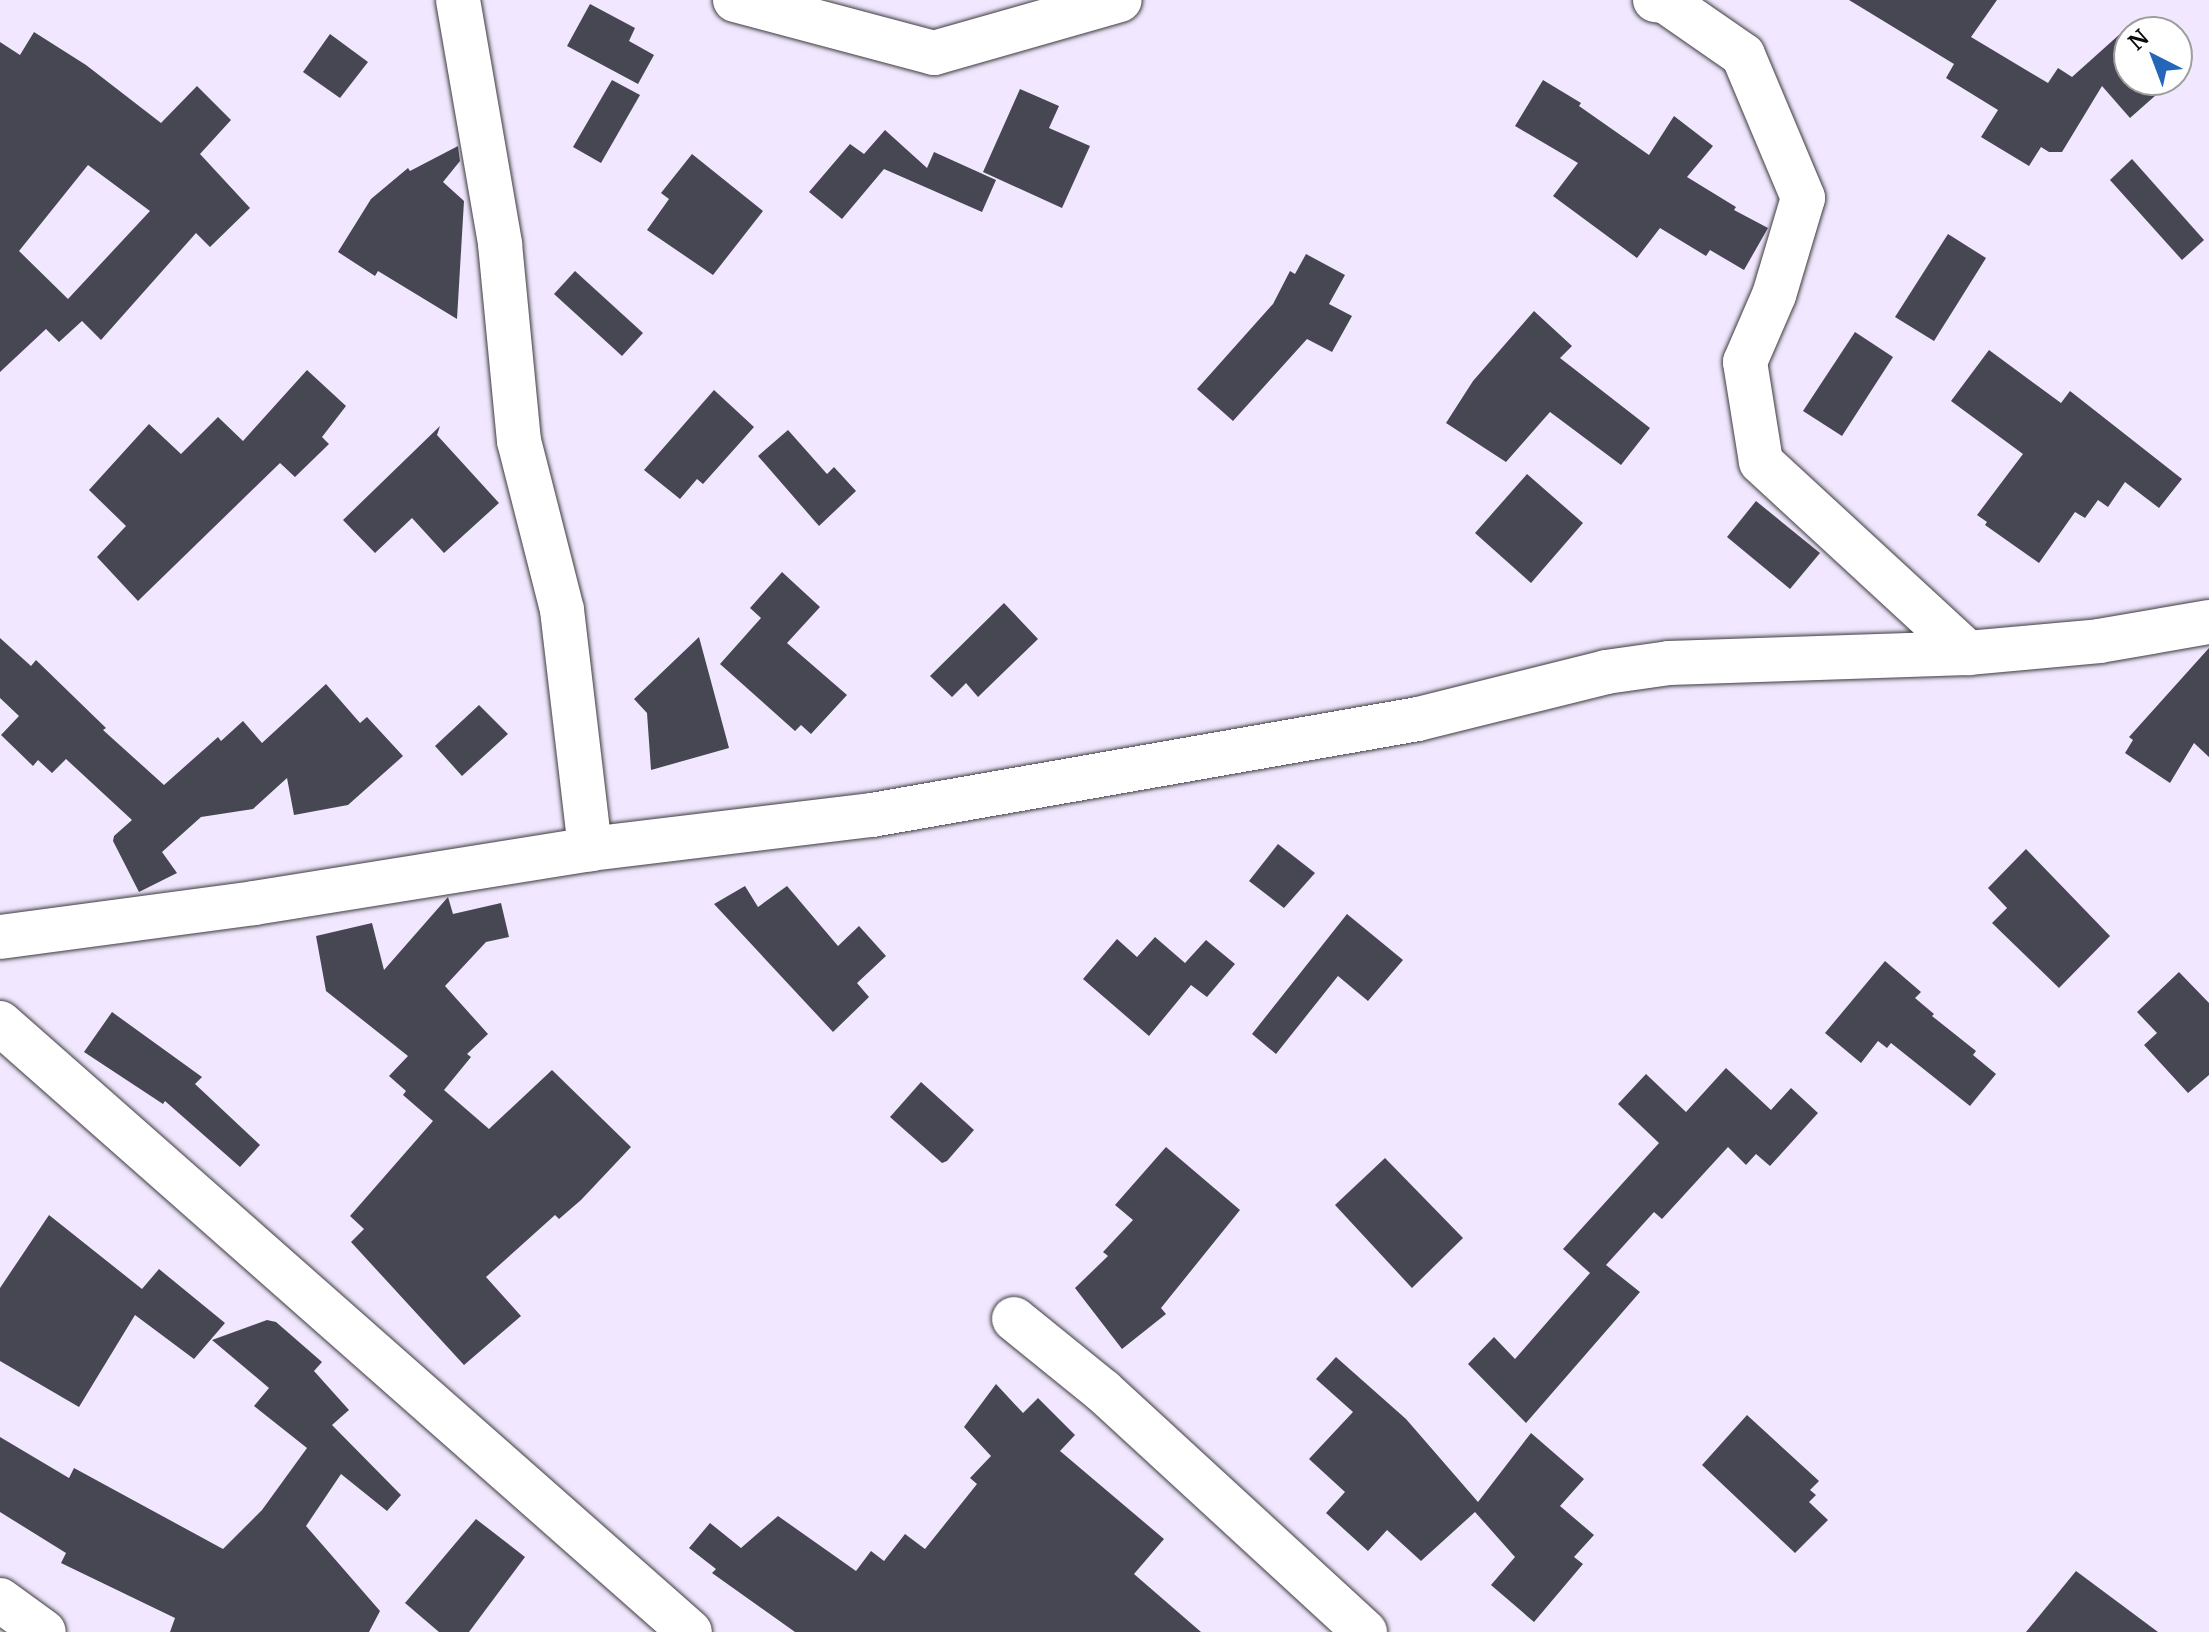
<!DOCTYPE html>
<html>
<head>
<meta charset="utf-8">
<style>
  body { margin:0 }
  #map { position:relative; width:2209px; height:1632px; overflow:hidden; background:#f1e7ff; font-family:Merriweather,serif }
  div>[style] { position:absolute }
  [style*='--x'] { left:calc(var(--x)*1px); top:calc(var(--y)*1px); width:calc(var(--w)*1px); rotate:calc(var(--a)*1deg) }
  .building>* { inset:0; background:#474753 }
  .roads { filter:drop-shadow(0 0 2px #3d3d3d) drop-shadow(0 0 2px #3d3d3d) }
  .minor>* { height:44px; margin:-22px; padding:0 22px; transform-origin:22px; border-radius:22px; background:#fff }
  span { translate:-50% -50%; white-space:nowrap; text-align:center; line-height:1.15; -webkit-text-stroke:8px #fff; paint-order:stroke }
  .north { position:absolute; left:2113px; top:16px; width:80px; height:80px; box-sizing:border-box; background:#fff; border:2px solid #9d9d9d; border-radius:50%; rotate:318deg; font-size:22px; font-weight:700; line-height:32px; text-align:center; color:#0a0a0a }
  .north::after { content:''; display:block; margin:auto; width:28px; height:36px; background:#2466b8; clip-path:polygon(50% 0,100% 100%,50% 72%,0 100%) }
</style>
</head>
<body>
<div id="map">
  <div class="building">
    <div style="clip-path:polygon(1849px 0,1997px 0,1971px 37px,2048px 83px,2058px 68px,2072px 77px,2130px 25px,2136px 30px,2129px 32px,2129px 80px,2173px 80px,2130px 118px,2102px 86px,2062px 152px,2049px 152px,2041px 147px,2029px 166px,1981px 137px,1998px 110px,1946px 78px,1954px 64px)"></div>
    <div style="clip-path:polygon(590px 4px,635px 28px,629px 41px,654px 55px,638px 84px,567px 46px)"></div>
    <div style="clip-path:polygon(evenodd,34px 32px,86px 65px,161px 123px,197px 86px,231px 120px,200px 154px,250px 208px,210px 247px,196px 233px,101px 340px,82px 321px,59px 342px,46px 329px,0 372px,0 42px,20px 55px,34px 32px,88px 165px,150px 211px,68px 299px,19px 251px,88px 165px)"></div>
    <div style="clip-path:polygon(330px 34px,368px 62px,340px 98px,303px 72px)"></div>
    <div style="clip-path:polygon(612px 80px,640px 95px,601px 163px,573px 147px)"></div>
    <div style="clip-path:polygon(1543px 80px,1581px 103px,1579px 106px,1649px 155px,1674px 116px,1713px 146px,1687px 177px,1736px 207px,1734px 210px,1768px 228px,1744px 270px,1710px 250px,1706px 256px,1660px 228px,1637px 258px,1553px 196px,1578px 163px,1515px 126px)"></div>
    <div style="clip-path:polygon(1020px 89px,1059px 106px,1049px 128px,1090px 146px,1062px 208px,983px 172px)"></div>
    <div style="clip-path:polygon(885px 130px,927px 168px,934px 152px,996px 180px,982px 212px,884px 169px,842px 219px,809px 192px,850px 144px,864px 154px)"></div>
    <div style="clip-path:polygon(458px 146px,460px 161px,443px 182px,464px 201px,457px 319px,378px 271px,375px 276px,338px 252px,371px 199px,408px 168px,410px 171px)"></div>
    <div style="clip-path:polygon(692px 154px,763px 211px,713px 275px,647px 230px,669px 199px,661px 193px)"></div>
    <div style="clip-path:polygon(2132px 159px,2204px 240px,2182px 260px,2110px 180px)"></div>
    <div style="clip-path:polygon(1948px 234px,1986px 258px,1934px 341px,1895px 317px)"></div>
    <div style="clip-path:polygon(1306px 254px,1345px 275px,1329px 304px,1352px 316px,1332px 352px,1307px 339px,1233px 421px,1197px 389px,1273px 304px,1290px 271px,1295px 274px)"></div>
    <div style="clip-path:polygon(575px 271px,643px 333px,622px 356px,554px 294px)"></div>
    <div style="clip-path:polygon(1534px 311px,1572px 346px,1560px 358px,1650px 428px,1621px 465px,1550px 412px,1506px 462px,1446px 423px,1473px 381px)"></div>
    <div style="clip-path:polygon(1855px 332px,1893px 357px,1842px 436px,1803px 411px)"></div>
    <div style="clip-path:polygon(1989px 350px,2061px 403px,2070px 391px,2182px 479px,2159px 508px,2125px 482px,2108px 507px,2098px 500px,2085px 518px,2075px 512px,2039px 563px,1985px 525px,1987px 522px,1977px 515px,2023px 454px,1951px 401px)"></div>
    <div style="clip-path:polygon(307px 370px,346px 406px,322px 437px,329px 444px,295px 477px,280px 463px,138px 601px,97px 557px,126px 526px,89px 490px,149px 424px,181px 454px,218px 417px,243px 441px)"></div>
    <div style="clip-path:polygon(714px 390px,754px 427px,703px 484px,697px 479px,680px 499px,644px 470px)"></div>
    <div style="clip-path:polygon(440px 426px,437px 435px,499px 503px,444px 553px,412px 518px,375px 553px,343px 520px)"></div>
    <div style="clip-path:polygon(788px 430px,827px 474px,834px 467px,856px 491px,819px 526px,758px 456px)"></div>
    <div style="clip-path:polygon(1527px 474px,1583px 523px,1531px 583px,1475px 533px)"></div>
    <div style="clip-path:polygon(1756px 501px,1820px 553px,1790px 589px,1727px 537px)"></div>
    <div style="clip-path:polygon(782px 572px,820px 607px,787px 643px,847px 695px,811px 734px,801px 725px,795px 731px,720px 664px,761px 618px,750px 608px)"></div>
    <div style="clip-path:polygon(1004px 603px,1038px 639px,978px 697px,966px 683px,952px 697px,930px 676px)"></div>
    <div style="clip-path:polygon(699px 637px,729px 748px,651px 770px,647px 713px,634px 699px)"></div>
    <div style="clip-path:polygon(0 638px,31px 666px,36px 660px,106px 728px,103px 730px,164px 785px,218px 737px,221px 741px,243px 721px,262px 743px,326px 684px,360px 723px,367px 717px,403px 756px,348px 805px,294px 815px,287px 778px,253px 809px,201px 817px,162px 852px,177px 873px,139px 892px,113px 841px,114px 836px,132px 820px,66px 759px,52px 773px,38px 760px,33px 766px,1px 735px,19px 716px,0 698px)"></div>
    <div style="clip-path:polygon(2209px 648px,2209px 757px,2194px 743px,2170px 783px,2125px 753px,2133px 740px,2129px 737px)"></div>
    <div style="clip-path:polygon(479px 705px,508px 734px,462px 776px,435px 746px)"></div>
    <div style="clip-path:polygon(1278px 844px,1315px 873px,1284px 908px,1249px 881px)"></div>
    <div style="clip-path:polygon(2026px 849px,2110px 936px,2059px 988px,1992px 923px,2007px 908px,1988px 888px)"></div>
    <div style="clip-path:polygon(745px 886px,758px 907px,787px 886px,838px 946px,859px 926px,886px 956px,857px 983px,869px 997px,833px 1032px,714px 904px)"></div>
    <div style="clip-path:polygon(448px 897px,453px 914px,501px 903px,509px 937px,486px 942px,445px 986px,488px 1034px,467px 1054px,471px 1057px,444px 1090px,489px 1129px,552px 1070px,631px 1147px,581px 1200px,559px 1219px,555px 1215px,486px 1277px,521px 1316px,464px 1365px,351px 1242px,364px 1229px,350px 1216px,433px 1121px,403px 1095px,406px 1091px,389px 1076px,408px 1056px,326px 991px,316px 936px,372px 923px,384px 970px)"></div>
    <div style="clip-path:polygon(1347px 914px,1403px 960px,1368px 1001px,1338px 976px,1276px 1054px,1252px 1034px)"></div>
    <div style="clip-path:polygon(1155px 937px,1185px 963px,1206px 940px,1235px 964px,1207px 997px,1191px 985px,1149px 1036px,1083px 979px,1117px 939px,1137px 957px)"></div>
    <div style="clip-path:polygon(1885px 961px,1921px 992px,1915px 998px,1934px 1014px,1932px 1016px,1976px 1051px,1973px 1055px,1996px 1074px,1970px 1106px,1891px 1043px,1887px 1048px,1878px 1041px,1861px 1063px,1825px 1033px)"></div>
    <div style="clip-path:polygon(2179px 972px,2209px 1003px,2209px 1075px,2188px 1093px,2144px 1045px,2157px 1033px,2137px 1012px)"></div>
    <div style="clip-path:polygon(112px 1012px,202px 1077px,195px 1084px,260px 1145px,240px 1167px,165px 1101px,163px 1104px,84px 1052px)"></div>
    <div style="clip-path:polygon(1726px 1068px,1771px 1110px,1791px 1088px,1818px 1113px,1770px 1166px,1756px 1154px,1746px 1165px,1728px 1147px,1662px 1219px,1654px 1212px,1606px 1265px,1640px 1292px,1526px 1423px,1468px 1364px,1494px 1337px,1515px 1359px,1590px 1273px,1563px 1249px,1659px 1143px,1618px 1104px,1646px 1074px,1686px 1112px)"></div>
    <div style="clip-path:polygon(921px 1082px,974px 1130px,947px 1161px,942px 1163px,890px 1117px)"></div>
    <div style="clip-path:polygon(1166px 1147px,1240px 1210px,1161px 1308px,1166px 1314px,1122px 1349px,1075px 1288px,1108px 1256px,1103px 1252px,1133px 1220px,1115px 1205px)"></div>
    <div style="clip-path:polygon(1385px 1158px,1463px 1238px,1412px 1288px,1335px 1205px)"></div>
    <div style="clip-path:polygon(49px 1215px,142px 1289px,159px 1269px,225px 1323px,194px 1359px,135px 1315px,79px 1407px,0 1361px,0 1288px)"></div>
    <div style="clip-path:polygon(267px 1320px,276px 1322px,322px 1362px,314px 1371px,349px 1410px,332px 1425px,401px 1495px,387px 1511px,341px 1474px,306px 1526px,380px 1611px,369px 1632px,170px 1632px,175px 1618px,61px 1563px,66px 1553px,0 1512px,0 1437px,69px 1478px,74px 1468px,223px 1549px,262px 1510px,307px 1448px,254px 1406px,269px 1388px,212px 1340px)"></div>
    <div style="clip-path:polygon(1336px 1357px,1406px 1419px,1478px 1502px,1531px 1433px,1584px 1479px,1560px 1506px,1594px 1535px,1574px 1557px,1583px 1564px,1534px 1622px,1491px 1585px,1515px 1557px,1475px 1512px,1421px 1561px,1387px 1530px,1368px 1551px,1326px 1513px,1345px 1492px,1309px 1459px,1353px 1412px,1316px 1379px)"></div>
    <div style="clip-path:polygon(996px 1384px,1023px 1413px,1038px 1398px,1075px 1435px,1060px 1451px,1164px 1539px,1134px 1574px,1201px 1632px,795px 1632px,712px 1573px,716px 1569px,689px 1548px,710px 1523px,741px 1548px,778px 1516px,856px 1571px,871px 1551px,884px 1561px,905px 1534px,925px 1549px,977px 1484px,970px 1478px,991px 1456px,964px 1427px)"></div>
    <div style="clip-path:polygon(1747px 1415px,1819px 1481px,1810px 1490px,1816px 1495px,1809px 1502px,1828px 1520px,1795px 1553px,1702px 1465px)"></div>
    <div style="clip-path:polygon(476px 1519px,525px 1557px,469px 1632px,439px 1632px,405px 1603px)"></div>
    <div style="clip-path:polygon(2076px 1571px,2158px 1632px,2026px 1632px)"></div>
  </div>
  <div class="roads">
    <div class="minor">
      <div style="--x:458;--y:0;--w:248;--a:80.2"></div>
      <div style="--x:500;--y:244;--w:198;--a:84.5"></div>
      <div style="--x:519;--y:441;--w:174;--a:75.7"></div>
      <div style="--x:562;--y:610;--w:241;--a:83.3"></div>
      <div style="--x:735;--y:0;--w:206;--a:14.9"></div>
      <div style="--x:934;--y:53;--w:193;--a:-15.9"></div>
      <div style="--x:1655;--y:0;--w:10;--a:6"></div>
      <div style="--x:1665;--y:1;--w:95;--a:34.7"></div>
      <div style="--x:1743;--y:55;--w:155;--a:67.2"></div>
      <div style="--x:1803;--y:198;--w:101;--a:106.6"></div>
      <div style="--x:1774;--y:295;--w:73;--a:113.4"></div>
      <div style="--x:1745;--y:362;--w:101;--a:80.9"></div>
      <div style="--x:1761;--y:462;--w:282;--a:42.7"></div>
      <div style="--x:0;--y:937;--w:256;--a:-7.6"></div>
      <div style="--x:254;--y:903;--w:340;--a:-9.1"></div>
      <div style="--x:590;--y:849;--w:284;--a:-6.9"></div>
      <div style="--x:872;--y:815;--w:554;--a:-9.97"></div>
      <div style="--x:1418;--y:719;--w:194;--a:-14"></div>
      <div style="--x:1606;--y:672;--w:64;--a:-8.1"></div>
      <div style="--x:1669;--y:663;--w:299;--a:-1.9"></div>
      <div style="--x:1968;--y:653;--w:132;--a:-5.2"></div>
      <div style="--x:2099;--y:641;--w:112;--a:-9.8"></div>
      <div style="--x:0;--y:1023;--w:920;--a:41.43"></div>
      <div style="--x:1014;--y:1319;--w:114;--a:39"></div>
      <div style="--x:1103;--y:1391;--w:356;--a:42.6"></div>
      <div style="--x:0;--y:1600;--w:54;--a:36"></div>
    </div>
  </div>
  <div class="north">N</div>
</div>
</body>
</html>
